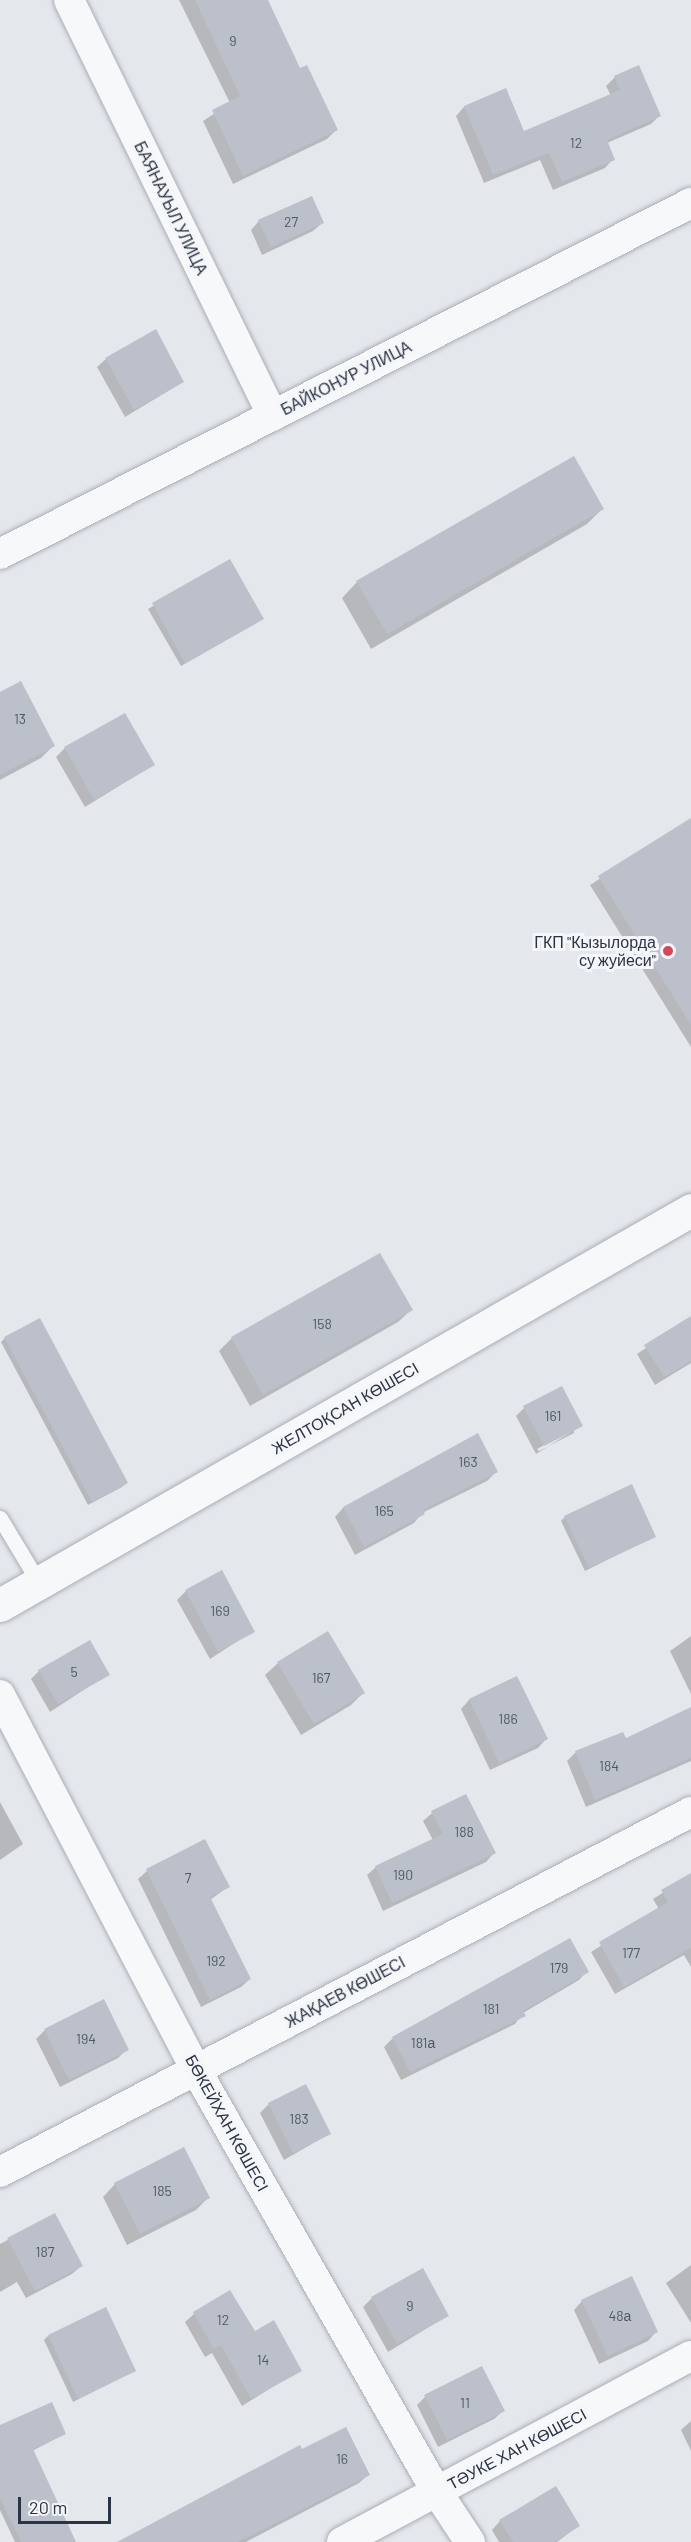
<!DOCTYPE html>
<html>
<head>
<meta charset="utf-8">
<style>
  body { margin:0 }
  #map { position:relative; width:691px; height:2542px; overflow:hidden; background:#e4e7ec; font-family:Barlow,sans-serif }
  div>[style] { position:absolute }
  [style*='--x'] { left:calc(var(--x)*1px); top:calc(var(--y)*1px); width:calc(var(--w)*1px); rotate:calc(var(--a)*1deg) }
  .shadow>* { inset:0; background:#0003 }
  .building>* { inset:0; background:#bbc0ca }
  .roads { filter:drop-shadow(0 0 2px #a9aeb7) drop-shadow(0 0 2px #a9aeb7) }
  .service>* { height:15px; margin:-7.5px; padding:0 7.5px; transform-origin:7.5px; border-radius:7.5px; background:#f7f8fa }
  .minor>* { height:30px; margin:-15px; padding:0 15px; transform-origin:15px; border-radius:15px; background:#f7f8fa }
  .tertiary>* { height:33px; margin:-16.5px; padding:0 16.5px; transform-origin:16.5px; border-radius:16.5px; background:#f7f8fa }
  .dots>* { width:16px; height:16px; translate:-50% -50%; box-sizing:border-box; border:3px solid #f4f6f9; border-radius:50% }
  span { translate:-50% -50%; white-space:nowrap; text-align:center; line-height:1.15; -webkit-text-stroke:6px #f4f6f9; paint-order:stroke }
  .number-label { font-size:14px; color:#4f5766 }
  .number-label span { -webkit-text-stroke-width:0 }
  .street-label { font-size:16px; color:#2b3445 }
  .poi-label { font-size:16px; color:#2b3445 }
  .right { translate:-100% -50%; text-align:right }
  .scale { position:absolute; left:18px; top:2497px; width:93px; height:27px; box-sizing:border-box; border:3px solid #2b3445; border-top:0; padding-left:8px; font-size:18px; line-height:21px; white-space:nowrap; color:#2b3445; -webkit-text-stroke:4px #f4f6f9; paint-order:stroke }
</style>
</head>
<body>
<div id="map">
  <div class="shadow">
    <div style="clip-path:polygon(179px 0,266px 0,299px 70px,336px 130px,327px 139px,233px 184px,203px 121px,230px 103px)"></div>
    <div style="clip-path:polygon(615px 77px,659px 116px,651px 124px,607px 143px,613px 159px,605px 168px,553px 190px,540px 160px,484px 183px,456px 116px,464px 107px,505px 90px,523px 133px,611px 96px,606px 86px)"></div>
    <div style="clip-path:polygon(259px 221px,322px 223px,313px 231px,262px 255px,251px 230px)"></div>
    <div style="clip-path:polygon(106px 359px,183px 382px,125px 417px,97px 367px)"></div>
    <div style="clip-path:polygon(602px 509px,587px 524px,371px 649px,342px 598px,357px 582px)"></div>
    <div style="clip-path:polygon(229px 561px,258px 622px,181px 666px,148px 609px)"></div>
    <div style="clip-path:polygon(0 694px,53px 746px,41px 758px,0 780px)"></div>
    <div style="clip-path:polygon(65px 748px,153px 765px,85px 807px,56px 757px)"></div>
    <div style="clip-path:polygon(691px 820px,691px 1047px,590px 885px)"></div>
    <div style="clip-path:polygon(411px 1310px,398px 1322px,250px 1406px,219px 1351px,232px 1338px)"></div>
    <div style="clip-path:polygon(691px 1318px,691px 1363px,655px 1385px,637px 1354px)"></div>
    <div style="clip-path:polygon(5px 1338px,126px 1483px,122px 1487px,88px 1505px,1px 1342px)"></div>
    <div style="clip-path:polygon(evenodd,524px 1408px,582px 1425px,536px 1454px,516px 1416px,524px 1408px,574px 1429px,574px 1433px,539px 1451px,537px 1449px,574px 1429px)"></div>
    <div style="clip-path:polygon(477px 1435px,496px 1472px,487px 1481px,422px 1513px,414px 1523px,355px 1555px,335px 1517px,343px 1508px)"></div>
    <div style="clip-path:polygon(565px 1517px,655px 1536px,585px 1571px,561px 1521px)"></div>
    <div style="clip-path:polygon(186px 1591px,253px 1631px,210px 1659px,177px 1600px)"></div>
    <div style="clip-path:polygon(327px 1633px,363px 1693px,351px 1705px,301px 1735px,265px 1675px,278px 1663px)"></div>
    <div style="clip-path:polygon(691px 1636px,691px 1694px,670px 1651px)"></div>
    <div style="clip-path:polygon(39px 1671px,108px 1674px,50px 1712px,31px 1679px)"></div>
    <div style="clip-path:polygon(517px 1678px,546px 1739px,538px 1748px,490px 1770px,461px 1709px,469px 1700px)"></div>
    <div style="clip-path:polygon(691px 1709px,691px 1761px,586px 1807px,567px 1761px,576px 1752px,625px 1740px)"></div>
    <div style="clip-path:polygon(0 1802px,23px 1844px,0 1860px)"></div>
    <div style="clip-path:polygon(432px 1813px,494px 1853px,486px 1862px,383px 1911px,367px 1875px,376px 1867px,433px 1840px,423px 1821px)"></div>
    <div style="clip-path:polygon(205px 1841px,228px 1887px,210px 1900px,250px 1979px,241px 1987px,201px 2007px,138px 1879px,147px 1871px)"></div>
    <div style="clip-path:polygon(691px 1875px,691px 1967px,684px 1955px,615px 1994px,591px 1952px,659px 1909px,653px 1899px)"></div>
    <div style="clip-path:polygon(569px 1940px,587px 1971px,579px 1980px,523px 2013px,515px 2024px,401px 2080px,384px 2047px,392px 2039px)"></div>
    <div style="clip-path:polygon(103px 2001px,127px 2049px,118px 2058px,60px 2087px,36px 2039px,44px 2031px)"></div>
    <div style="clip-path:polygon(269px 2104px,329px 2134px,284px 2160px,260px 2113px)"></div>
    <div style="clip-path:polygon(115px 2184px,208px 2198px,196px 2210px,127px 2245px,103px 2197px)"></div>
    <div style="clip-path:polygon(55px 2215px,81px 2266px,72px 2274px,26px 2298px,17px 2282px,0 2292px,0 2244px)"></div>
    <div style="clip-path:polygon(691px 2265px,691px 2323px,666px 2283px)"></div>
    <div style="clip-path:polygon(372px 2298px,447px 2316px,388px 2352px,363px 2307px)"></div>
    <div style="clip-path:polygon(582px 2301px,656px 2332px,648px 2341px,599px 2364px,574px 2310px)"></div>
    <div style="clip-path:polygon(194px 2314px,254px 2333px,300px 2370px,242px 2406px,212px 2353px,205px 2357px,185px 2322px)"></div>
    <div style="clip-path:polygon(48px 2336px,134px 2371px,73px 2402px,44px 2340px)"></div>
    <div style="clip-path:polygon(425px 2397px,503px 2411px,494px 2419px,438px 2447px,417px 2405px)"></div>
    <div style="clip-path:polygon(691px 2421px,691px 2451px,681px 2430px)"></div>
    <div style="clip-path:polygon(0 2427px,65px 2434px,32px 2451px,46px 2542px,15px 2542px,0 2510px)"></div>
    <div style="clip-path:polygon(302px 2451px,368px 2475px,359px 2483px,246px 2542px,147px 2542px)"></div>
    <div style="clip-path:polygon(500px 2521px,578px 2526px,557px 2542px,499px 2542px,492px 2530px)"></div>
  </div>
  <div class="building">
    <div style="clip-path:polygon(195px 0,268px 0,300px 68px,307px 65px,338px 130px,243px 176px,212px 110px,240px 96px)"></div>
    <div style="clip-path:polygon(639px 65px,661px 116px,607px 140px,615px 160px,562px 182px,549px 153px,493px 175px,464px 106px,506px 88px,524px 131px,620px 90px,614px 76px)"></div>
    <div style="clip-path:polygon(312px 196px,324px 223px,271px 247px,258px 220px)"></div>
    <div style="clip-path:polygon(156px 329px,184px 382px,134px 410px,105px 358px)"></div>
    <div style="clip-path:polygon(574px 456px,604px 509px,387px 634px,356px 581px)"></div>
    <div style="clip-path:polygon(230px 559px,264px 619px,185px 663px,152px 603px)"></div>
    <div style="clip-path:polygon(21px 681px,55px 746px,0 775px,0 692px)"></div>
    <div style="clip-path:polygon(125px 713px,155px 765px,94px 800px,64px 747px)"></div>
    <div style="clip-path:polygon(691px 818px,691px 1025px,598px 876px)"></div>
    <div style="clip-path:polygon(380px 1253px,413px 1310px,263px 1395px,231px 1337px)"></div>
    <div style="clip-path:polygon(691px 1316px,691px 1361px,664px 1377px,644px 1345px)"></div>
    <div style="clip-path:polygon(40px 1318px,128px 1483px,92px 1502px,4px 1337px)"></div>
    <div style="clip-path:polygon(562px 1386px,583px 1426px,544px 1446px,523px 1406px)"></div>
    <div style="clip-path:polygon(478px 1433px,498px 1472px,423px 1510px,425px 1514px,364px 1547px,343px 1507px)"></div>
    <div style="clip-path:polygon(632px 1484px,656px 1537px,589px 1568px,564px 1516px)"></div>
    <div style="clip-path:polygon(222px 1570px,255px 1632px,218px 1652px,185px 1590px)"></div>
    <div style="clip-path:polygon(328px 1631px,365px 1693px,314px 1724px,277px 1662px)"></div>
    <div style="clip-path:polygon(90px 1640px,110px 1675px,58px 1704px,38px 1670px)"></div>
    <div style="clip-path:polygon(517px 1676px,548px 1739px,499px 1763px,469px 1699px)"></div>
    <div style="clip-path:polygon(691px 1707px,691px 1758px,595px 1800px,575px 1751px,623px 1732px,626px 1738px)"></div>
    <div style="clip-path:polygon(466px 1794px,496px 1853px,392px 1903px,375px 1866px,443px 1834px,431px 1811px)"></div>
    <div style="clip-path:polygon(205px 1839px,230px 1887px,210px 1897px,251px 1979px,210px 2000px,146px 1869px)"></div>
    <div style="clip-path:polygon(691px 1873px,691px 1948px,624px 1987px,599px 1942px,668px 1902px,661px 1890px)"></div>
    <div style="clip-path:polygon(570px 1938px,589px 1972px,523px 2011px,526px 2016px,410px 2072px,392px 2037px)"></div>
    <div style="clip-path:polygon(104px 1999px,129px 2050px,69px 2080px,44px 2029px)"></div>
    <div style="clip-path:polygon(306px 2084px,331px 2134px,293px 2153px,268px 2103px)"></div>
    <div style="clip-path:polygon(184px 2147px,210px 2198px,140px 2234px,114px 2183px)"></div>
    <div style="clip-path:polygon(55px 2213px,83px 2266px,35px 2291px,7px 2238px)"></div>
    <div style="clip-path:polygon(423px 2268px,449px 2316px,397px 2344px,371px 2297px)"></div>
    <div style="clip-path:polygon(632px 2276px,658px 2332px,608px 2356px,581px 2300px)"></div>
    <div style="clip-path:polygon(230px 2290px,255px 2331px,274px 2320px,302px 2371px,251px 2399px,221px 2345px,214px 2349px,193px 2312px)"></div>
    <div style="clip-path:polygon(106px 2307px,136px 2371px,78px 2399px,48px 2335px)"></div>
    <div style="clip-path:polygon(482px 2366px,505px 2411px,447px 2440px,424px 2395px)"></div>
    <div style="clip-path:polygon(52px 2402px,66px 2434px,33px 2449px,76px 2542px,21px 2542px,0 2498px,0 2425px)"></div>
    <div style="clip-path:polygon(346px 2427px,370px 2475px,238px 2542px,117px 2542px,300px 2445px,302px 2449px)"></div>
    <div style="clip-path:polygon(556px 2486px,580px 2526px,554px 2542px,513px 2542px,499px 2520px)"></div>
  </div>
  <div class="roads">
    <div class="service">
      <div style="--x:0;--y:1518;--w:76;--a:59"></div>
    </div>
    <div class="minor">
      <div style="--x:69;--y:0;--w:463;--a:63.9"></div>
      <div style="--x:0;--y:554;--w:775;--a:-26.93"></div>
      <div style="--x:0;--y:1695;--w:423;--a:62.4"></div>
      <div style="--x:196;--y:2070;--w:486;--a:60.3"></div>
      <div style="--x:437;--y:2492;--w:60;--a:56.6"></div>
      <div style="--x:0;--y:2172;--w:779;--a:-27.52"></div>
      <div style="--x:342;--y:2542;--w:395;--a:-28.1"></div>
    </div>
    <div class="tertiary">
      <div style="--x:0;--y:1605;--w:796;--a:-29.75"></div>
    </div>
  </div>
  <div class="dots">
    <div style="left:668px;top:951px;background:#d1495b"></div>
  </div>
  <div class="number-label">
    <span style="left:233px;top:41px">9</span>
    <span style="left:576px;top:143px">12</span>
    <span style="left:291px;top:222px">27</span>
    <span style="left:20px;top:719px">13</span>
    <span style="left:322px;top:1324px">158</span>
    <span style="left:553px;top:1416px">161</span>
    <span style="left:468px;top:1462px">163</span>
    <span style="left:384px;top:1511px">165</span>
    <span style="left:220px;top:1611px">169</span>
    <span style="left:74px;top:1672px">5</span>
    <span style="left:321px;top:1678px">167</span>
    <span style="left:508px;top:1719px">186</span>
    <span style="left:609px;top:1766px">184</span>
    <span style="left:464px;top:1832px">188</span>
    <span style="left:403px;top:1875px">190</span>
    <span style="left:188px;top:1878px">7</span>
    <span style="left:631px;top:1953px">177</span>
    <span style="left:216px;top:1961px">192</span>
    <span style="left:559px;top:1968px">179</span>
    <span style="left:491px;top:2009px">181</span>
    <span style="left:86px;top:2039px">194</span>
    <span style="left:423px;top:2043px">181а</span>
    <span style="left:299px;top:2119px">183</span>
    <span style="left:162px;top:2191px">185</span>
    <span style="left:45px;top:2252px">187</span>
    <span style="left:410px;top:2306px">9</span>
    <span style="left:620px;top:2316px">48а</span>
    <span style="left:223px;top:2320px">12</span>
    <span style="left:263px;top:2360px">14</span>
    <span style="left:465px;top:2403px">11</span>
    <span style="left:342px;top:2459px">16</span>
  </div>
  <div class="street-label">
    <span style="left:171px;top:208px;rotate:64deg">БАЯНАУЫЛ УЛИЦА</span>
    <span style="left:346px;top:378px;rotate:-27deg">БАЙКОНУР УЛИЦА</span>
    <span style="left:345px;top:1408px;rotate:-30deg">ЖЕЛТОҚСАН КӨШЕСІ</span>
    <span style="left:345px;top:1992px;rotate:-28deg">ЖАҚАЕВ КӨШЕСІ</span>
    <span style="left:227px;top:2123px;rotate:61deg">БӨКЕЙХАН КӨШЕСІ</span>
    <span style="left:517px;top:2449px;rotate:-28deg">ТӘУКЕ ХАН КӨШЕСІ</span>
  </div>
  <div class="poi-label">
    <span class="right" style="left:656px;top:951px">ГКП "Кызылорда<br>су жуйеси"</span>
  </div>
  <div class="scale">20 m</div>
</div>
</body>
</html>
